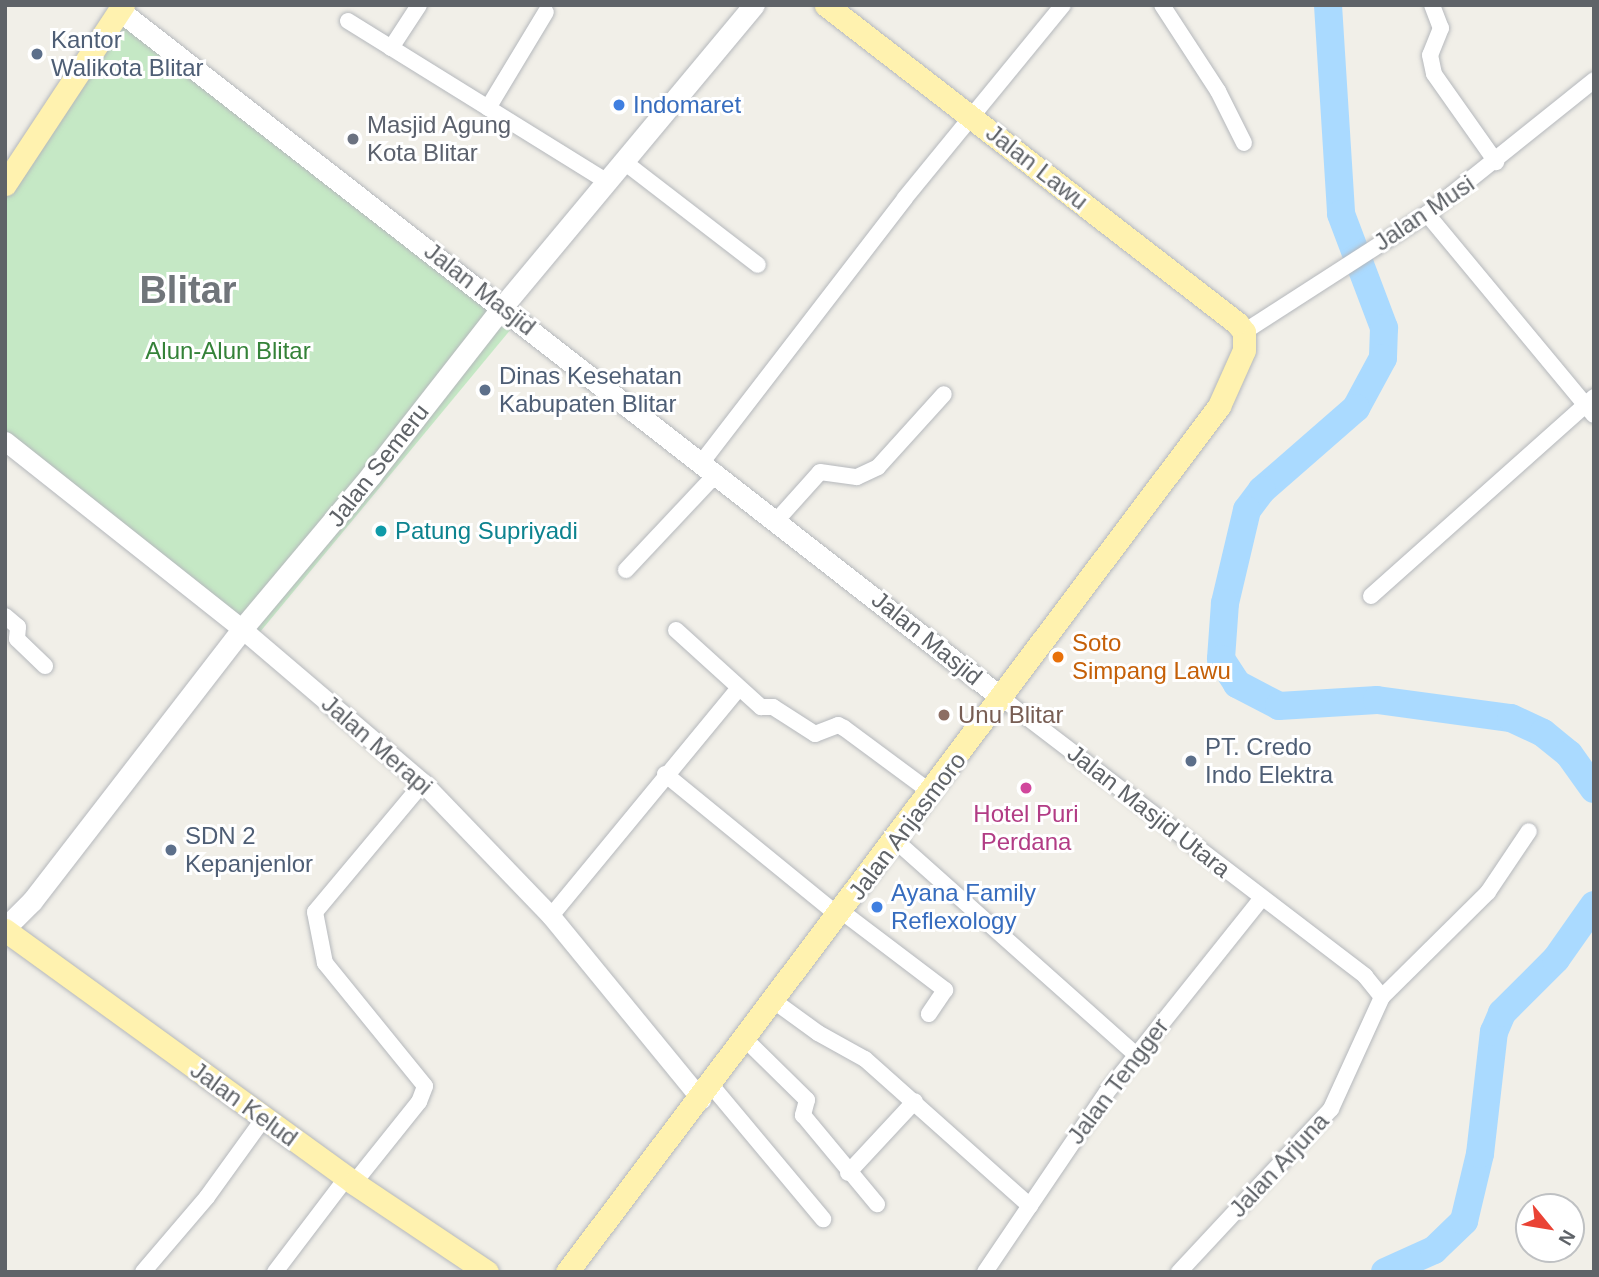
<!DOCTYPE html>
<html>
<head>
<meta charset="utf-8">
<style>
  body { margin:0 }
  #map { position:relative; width:1599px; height:1277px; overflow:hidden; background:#f1efe8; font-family:Arial,sans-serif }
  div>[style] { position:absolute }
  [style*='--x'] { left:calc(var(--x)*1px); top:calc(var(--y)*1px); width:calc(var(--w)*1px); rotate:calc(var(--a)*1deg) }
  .green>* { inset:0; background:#c5e8c5 }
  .river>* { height:28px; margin:-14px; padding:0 14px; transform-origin:14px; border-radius:14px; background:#aadaff }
  .roads { filter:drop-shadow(0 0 2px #b5b8bc) drop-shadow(0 0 2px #b5b8bc) }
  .minor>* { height:16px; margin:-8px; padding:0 8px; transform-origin:8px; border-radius:8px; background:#fff }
  .tertiary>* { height:19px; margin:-9.5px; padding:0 9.5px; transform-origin:9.5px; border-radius:9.5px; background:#fff }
  .secondary>* { height:21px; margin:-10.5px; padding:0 10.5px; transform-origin:10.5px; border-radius:10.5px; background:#fff }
  .primary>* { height:23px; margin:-11.5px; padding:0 11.5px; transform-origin:11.5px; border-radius:11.5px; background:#fff2af }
  .dots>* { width:19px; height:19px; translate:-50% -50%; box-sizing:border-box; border:4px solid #fff; border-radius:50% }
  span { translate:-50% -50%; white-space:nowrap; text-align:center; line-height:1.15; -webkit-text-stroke:6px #fff; paint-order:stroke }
  .service-label { font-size:24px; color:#4e5e75 }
  .left { translate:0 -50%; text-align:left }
  .shop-label { font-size:24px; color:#366cbe }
  .worship-label { font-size:24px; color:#5b616d }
  .street-label { font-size:24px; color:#5f6368 }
  .park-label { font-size:24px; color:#348238 }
  .culture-label { font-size:24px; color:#0d838f }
  .food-label { font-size:24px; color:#c56008 }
  .education-label { font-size:24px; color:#785e54 }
  .hotel-label { font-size:24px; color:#b23c85 }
  .town-label { font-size:38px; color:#70757a; font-weight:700 }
  .frame { position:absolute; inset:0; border:7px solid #5f6368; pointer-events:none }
  .north { position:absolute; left:1515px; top:1193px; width:70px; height:70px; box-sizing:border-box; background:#fff; border:2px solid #bfc1c3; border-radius:50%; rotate:120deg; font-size:19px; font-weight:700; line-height:28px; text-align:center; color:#5f6368 }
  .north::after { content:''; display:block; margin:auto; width:24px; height:32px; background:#ea4335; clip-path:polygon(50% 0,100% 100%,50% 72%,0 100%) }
</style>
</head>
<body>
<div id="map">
  <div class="green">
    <div style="clip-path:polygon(121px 20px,521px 317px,260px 632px,5px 433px,5px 196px)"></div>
  </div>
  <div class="river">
    <div style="--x:1328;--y:5;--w:209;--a:86.4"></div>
    <div style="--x:1341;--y:214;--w:122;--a:69.3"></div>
    <div style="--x:1384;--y:328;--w:30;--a:92"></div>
    <div style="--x:1383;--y:358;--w:57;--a:118.4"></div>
    <div style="--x:1356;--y:408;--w:125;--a:138.9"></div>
    <div style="--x:1262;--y:490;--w:25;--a:127"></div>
    <div style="--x:1247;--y:510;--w:96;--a:103.3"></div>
    <div style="--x:1225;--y:603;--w:56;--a:94.1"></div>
    <div style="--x:1221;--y:659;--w:30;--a:57"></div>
    <div style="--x:1237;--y:684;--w:47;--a:27.6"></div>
    <div style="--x:1279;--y:706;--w:98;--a:-3.5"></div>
    <div style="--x:1377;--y:700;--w:135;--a:7.7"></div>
    <div style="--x:1511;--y:718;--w:35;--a:25"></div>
    <div style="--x:1543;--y:733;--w:33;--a:39"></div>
    <div style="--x:1569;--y:754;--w:43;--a:54.5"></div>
    <div style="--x:1385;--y:1272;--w:54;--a:-24.2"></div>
    <div style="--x:1434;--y:1250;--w:42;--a:-44"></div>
    <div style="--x:1464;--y:1221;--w:69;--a:-76.6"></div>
    <div style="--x:1480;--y:1154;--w:123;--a:-83.5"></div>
    <div style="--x:1494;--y:1032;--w:21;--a:-67"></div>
    <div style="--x:1502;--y:1013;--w:76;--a:-45"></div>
    <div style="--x:1556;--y:959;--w:66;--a:-54.9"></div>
  </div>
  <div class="roads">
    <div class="minor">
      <div style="--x:1162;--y:5;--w:103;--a:56.9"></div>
      <div style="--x:1218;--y:91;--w:58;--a:63.4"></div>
      <div style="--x:1432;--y:5;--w:25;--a:69"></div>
      <div style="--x:1441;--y:28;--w:29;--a:112"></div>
      <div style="--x:1430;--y:55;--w:19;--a:78"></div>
      <div style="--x:1434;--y:74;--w:108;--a:54.8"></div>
      <div style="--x:348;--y:21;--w:304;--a:31.8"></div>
      <div style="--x:391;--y:48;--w:51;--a:-56.9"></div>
      <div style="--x:488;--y:108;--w:112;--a:-58.9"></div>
      <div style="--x:623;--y:161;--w:170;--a:37.6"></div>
      <div style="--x:1427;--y:214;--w:261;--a:50.3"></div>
      <div style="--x:1244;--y:332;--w:218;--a:-32.8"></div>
      <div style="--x:1427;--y:214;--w:214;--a:-38.7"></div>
      <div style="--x:702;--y:462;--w:333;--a:-52.4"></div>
      <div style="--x:905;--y:198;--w:249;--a:-50.7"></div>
      <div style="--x:777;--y:520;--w:64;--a:-48.1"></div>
      <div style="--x:820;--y:472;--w:37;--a:8"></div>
      <div style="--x:857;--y:477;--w:23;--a:-25"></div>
      <div style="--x:878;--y:467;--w:98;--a:-47.9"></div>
      <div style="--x:626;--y:570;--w:133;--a:-46.8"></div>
      <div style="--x:1371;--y:596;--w:299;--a:-41.7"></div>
      <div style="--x:5;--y:616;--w:17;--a:40"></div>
      <div style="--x:18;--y:627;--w:12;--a:95"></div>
      <div style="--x:17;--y:639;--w:39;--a:44"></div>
      <div style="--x:676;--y:630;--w:115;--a:42.2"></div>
      <div style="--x:761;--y:707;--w:12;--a:0"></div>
      <div style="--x:773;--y:707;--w:50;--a:32.7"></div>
      <div style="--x:815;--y:734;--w:25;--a:-21"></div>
      <div style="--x:838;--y:725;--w:7;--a:27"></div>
      <div style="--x:844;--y:728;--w:109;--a:36.5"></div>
      <div style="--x:1003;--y:699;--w:456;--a:37.4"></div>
      <div style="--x:1365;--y:976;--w:27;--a:51"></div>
      <div style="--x:1382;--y:997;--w:123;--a:114.5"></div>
      <div style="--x:1331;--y:1109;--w:223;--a:133"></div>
      <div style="--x:665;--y:774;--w:223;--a:39.2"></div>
      <div style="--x:896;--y:841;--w:320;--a:41.7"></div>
      <div style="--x:841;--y:911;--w:131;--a:37.2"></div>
      <div style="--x:945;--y:990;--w:29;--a:124"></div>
      <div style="--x:551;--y:916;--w:294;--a:-50.5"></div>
      <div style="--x:1382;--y:997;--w:149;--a:-44.7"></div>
      <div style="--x:1488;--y:892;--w:73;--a:-56.1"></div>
      <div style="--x:774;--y:1001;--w:54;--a:36"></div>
      <div style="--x:818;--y:1033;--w:54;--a:29"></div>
      <div style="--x:865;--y:1059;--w:221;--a:41.7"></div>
      <div style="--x:745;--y:1039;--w:87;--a:44.5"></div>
      <div style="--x:807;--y:1100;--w:16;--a:105"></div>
      <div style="--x:803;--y:1115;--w:116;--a:50.3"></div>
      <div style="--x:711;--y:1085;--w:175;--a:50.1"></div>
      <div style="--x:848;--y:1173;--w:98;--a:-47.1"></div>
      <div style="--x:354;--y:1183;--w:104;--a:-51.3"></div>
      <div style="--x:419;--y:1102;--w:17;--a:-69"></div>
      <div style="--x:425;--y:1086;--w:159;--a:-129.1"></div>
      <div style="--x:325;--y:963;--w:52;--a:-101.1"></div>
      <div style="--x:315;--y:912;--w:168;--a:-50.1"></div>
      <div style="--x:143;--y:1272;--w:99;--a:-49.5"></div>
      <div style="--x:207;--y:1197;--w:97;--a:-54.2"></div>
      <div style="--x:275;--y:1272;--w:119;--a:-52.8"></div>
      <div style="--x:985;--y:1272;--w:217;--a:-55.9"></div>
      <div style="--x:1107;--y:1092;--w:248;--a:-51.4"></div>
    </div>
    <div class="tertiary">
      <div style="--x:5;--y:441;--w:303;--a:38.4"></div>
      <div style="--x:242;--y:629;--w:238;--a:40.4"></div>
      <div style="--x:423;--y:783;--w:185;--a:46.1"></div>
      <div style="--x:551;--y:916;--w:237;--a:50.7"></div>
    </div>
    <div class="secondary">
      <div style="--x:120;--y:11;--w:1119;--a:37.92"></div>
      <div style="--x:5;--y:928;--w:38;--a:-45"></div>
      <div style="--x:32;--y:901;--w:344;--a:-52.3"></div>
      <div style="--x:242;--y:629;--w:201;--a:-50"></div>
      <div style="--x:371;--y:475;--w:214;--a:-52"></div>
      <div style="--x:503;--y:306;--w:392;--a:-50.2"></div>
    </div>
    <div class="primary">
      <div style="--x:5;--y:184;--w:214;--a:-56.6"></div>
      <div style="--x:5;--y:930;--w:431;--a:35.9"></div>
      <div style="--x:354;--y:1183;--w:160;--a:33.8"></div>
      <div style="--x:567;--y:1272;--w:1084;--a:-53.02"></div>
      <div style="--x:1219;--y:406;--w:61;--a:-65.9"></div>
      <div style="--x:1244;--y:350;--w:18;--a:-90"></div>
      <div style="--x:1244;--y:332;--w:11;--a:-128"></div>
      <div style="--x:1237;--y:323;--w:520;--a:-142.27"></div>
    </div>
  </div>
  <div class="dots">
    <div style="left:37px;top:54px;background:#5c6f8a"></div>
    <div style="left:619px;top:105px;background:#3f7fe0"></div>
    <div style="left:353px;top:139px;background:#6b7280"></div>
    <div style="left:485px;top:390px;background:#5c6f8a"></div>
    <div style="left:381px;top:531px;background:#0f9aa8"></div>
    <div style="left:1058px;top:657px;background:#e8710a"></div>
    <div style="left:944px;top:715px;background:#8d6e63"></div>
    <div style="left:1191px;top:761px;background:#5c6f8a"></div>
    <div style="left:1026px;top:788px;background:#d1479c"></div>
    <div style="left:171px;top:850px;background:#5c6f8a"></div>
    <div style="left:877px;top:907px;background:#3f7fe0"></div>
  </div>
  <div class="service-label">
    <span class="left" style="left:51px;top:54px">Kantor<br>Walikota Blitar</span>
    <span class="left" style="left:499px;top:390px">Dinas Kesehatan<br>Kabupaten Blitar</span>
    <span class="left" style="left:1205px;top:761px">PT. Credo<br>Indo Elektra</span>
    <span class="left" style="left:185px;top:850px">SDN 2<br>Kepanjenlor</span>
  </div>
  <div class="shop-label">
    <span class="left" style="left:633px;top:105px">Indomaret</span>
    <span class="left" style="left:891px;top:907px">Ayana Family<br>Reflexology</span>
  </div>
  <div class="worship-label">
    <span class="left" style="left:367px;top:139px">Masjid Agung<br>Kota Blitar</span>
  </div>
  <div class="street-label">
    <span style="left:1037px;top:167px;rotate:38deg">Jalan Lawu</span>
    <span style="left:1424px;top:213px;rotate:-34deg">Jalan Musi</span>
    <span style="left:480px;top:289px;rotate:38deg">Jalan Masjid</span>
    <span style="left:378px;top:465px;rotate:-52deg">Jalan Semeru</span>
    <span style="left:927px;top:638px;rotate:39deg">Jalan Masjid</span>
    <span style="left:377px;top:745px;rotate:41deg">Jalan Merapi</span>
    <span style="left:1149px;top:811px;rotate:38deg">Jalan Masjid Utara</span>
    <span style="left:907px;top:826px;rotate:-53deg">Jalan Anjasmoro</span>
    <span style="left:1118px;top:1081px;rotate:-53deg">Jalan Tengger</span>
    <span style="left:244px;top:1104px;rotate:36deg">Jalan Kelud</span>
    <span style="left:1279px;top:1165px;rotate:-47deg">Jalan Arjuna</span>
  </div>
  <div class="park-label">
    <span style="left:228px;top:351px">Alun-Alun Blitar</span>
  </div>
  <div class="culture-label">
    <span class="left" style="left:395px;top:531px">Patung Supriyadi</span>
  </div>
  <div class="food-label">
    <span class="left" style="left:1072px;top:657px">Soto<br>Simpang Lawu</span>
  </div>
  <div class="education-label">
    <span class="left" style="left:958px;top:715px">Unu Blitar</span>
  </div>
  <div class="hotel-label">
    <span style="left:1026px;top:828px">Hotel Puri<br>Perdana</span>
  </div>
  <div class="town-label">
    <span style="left:188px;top:291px">Blitar</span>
  </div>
  <div class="frame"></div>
  <div class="north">N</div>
</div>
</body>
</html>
